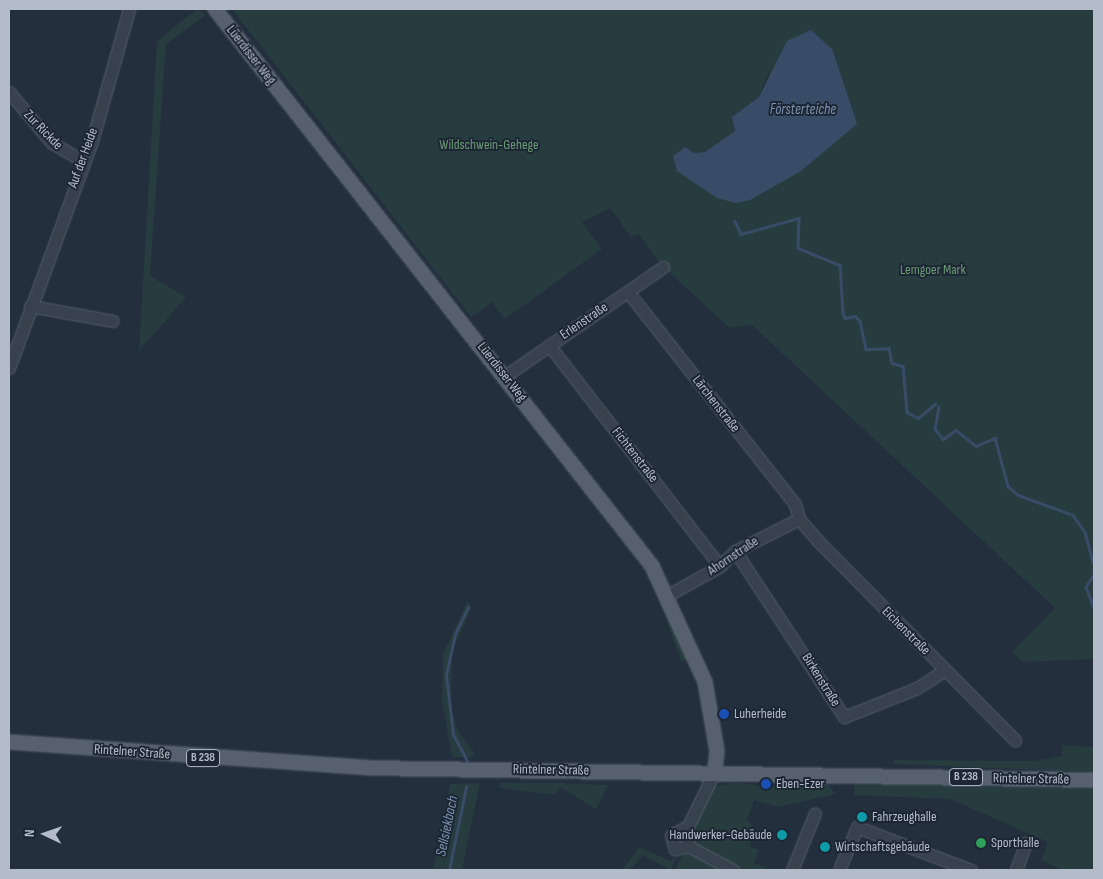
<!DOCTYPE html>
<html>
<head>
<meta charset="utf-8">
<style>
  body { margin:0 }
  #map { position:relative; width:1103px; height:879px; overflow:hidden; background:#242f3e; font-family:"Sofia Sans Condensed",sans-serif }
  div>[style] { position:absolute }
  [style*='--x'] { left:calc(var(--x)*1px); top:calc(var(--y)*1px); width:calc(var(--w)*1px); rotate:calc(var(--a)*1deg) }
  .green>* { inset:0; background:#263c3f }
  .water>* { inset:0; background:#394c67 }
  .stream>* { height:2.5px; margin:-1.25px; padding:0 1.25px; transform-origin:1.25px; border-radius:1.25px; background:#394c67 }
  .roads { filter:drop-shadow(0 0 1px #565f6c) drop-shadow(0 0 1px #565f6c) }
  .minor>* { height:11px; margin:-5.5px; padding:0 5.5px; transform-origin:5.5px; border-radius:5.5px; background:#38414e }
  .major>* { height:14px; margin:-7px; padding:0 7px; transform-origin:7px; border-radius:7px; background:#56606e }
  .dots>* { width:14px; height:14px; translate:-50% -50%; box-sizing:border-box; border:2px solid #1d2633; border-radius:50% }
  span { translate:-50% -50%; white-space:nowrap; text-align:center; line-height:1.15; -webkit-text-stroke:4px #1d2633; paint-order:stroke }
  .shield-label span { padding:1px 4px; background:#1d2633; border:1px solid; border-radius:4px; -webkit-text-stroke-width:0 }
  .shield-label { font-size:12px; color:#b4bcc9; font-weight:700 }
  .street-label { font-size:14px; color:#b4bcc9 }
  .park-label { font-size:14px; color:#6b9a76 }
  .poi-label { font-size:14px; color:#b4bcc9 }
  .left { translate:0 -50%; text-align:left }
  .right { translate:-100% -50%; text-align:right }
  .water-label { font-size:15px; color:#7c92b1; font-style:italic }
  .frame { position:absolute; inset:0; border:10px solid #b4bcc9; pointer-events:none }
  .north { position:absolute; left:20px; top:809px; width:50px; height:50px; -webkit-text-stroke:4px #1d2633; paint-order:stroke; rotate:273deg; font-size:14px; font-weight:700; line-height:20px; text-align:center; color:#b4bcc9 }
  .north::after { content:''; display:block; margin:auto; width:18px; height:22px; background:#b4bcc9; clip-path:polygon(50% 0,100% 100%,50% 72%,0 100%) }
</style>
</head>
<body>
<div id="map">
  <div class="green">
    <div style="clip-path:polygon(197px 9px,206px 15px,166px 44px,150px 276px,186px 297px,139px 351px,157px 41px)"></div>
    <div style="clip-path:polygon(evenodd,232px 9px,1094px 9px,1094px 659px,1023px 662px,1012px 652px,1055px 608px,752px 325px,730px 328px,661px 265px,638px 233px,631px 237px,610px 208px,582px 222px,602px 249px,505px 319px,492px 302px,471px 317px,232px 9px,771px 67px,736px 203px,685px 147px,694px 153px,705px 152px,735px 131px,732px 117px,759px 97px,771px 67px)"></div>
    <div style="clip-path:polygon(468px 600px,471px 608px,452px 652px,451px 708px,458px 731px,474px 752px,473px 758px,452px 757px,442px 701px,443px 654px)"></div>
    <div style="clip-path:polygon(666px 600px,689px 660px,681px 661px,660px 602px)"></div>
    <div style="clip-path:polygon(1062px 745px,1094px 747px,1094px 772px,894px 764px,894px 760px,1033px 761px,1062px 756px)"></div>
    <div style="clip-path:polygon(854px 775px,1094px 785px,1094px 870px,1062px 870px,1042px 860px,1048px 842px,950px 799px,854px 795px)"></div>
    <div style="clip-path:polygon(480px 783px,462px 870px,433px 870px,450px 784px)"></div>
    <div style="clip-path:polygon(500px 783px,562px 783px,608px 785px,596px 809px,560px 787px,554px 795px,500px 788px)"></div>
    <div style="clip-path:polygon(738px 783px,769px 787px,827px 784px,836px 794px,778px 807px,754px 800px,747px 820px,754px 828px,750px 847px,759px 850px,754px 863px,771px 870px,675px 870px,683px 854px,689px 854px,692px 828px,713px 786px)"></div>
    <div style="clip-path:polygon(639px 847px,671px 861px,677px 854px,671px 870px,643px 855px,630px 870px,622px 870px)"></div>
  </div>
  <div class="water">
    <div style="clip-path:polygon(811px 30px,832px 49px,857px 124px,801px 171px,750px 200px,736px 203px,717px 198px,677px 171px,673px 156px,685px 147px,694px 153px,705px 152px,735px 131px,732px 117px,759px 97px,787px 41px)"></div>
  </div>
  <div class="stream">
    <div style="--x:735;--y:221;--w:14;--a:65"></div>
    <div style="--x:741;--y:234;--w:60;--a:-15.4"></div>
    <div style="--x:799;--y:218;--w:30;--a:92"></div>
    <div style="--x:798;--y:248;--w:45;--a:22"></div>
    <div style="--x:840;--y:265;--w:48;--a:86.4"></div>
    <div style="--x:843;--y:313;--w:5;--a:68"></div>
    <div style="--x:845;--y:318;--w:10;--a:-11"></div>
    <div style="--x:855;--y:316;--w:7;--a:45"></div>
    <div style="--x:860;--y:321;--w:29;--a:78"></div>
    <div style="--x:866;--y:349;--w:23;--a:-2"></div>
    <div style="--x:889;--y:348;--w:15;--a:79"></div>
    <div style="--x:892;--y:363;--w:11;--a:15"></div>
    <div style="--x:903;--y:366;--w:46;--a:85"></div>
    <div style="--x:907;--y:412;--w:13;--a:29"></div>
    <div style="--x:918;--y:418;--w:22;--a:-39"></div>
    <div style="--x:939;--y:407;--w:22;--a:100"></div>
    <div style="--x:935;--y:429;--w:13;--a:51"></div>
    <div style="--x:943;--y:439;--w:16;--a:-35"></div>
    <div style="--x:956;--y:430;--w:26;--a:39"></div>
    <div style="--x:976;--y:446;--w:21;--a:-23"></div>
    <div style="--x:995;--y:438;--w:50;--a:74.8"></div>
    <div style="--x:1008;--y:486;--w:13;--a:42"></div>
    <div style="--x:1018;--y:495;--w:59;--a:20"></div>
    <div style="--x:1073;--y:515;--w:21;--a:55"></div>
    <div style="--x:1085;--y:532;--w:31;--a:75"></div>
    <div style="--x:1094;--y:569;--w:2;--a:90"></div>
    <div style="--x:1094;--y:575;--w:14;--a:124"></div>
    <div style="--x:1086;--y:587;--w:22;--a:69"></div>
    <div style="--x:467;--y:761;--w:30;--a:-118"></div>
    <div style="--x:453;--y:735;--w:60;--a:-96.7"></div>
    <div style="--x:446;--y:675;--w:42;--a:-77.6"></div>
    <div style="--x:455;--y:634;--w:30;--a:-64"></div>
    <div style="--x:449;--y:870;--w:85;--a:-78.4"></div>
  </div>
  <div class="roads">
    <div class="minor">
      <div style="--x:9;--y:92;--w:67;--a:49.9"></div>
      <div style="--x:52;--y:143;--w:34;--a:30"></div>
      <div style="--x:628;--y:292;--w:270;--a:51.8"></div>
      <div style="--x:795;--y:504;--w:16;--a:75"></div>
      <div style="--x:799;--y:519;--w:30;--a:49"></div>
      <div style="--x:819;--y:542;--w:279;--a:45.3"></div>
      <div style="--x:30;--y:306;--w:84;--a:10.2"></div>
      <div style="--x:549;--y:345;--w:279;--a:52.3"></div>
      <div style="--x:9;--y:368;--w:242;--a:-69.9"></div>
      <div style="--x:92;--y:141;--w:137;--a:-74.3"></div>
      <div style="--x:505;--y:376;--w:192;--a:-34.6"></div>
      <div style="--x:735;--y:551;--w:199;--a:56.7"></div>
      <div style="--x:844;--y:717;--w:79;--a:-21.7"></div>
      <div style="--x:917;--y:688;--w:33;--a:-33"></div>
      <div style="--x:668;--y:595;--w:60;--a:-29.1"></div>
      <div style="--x:720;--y:566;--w:21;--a:-45"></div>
      <div style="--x:735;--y:551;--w:72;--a:-26.6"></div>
      <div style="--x:688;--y:826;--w:19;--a:152"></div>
      <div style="--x:671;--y:835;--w:15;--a:74"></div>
      <div style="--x:675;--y:849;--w:13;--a:-13"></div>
      <div style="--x:688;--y:846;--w:20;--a:-90"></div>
      <div style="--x:688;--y:826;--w:61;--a:-63.9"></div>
      <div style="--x:688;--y:846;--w:51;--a:28.1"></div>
      <div style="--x:792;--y:870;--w:61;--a:-68"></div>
      <div style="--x:839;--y:870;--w:47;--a:-67.3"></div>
      <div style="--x:857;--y:827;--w:122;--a:20.7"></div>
      <div style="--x:1016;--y:870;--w:29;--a:-70"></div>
    </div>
    <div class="major">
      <div style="--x:215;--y:9;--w:708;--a:51.88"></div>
      <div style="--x:652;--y:566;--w:128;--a:65.4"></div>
      <div style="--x:705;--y:682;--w:70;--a:80.1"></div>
      <div style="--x:717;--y:751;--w:20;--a:96"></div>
      <div style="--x:9;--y:742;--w:361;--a:4.1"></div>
      <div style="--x:369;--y:768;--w:725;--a:0.95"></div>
    </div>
  </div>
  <div class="dots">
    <div style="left:724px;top:714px;background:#1a4fb4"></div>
    <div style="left:766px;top:784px;background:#1a4fb4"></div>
    <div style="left:862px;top:817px;background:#0f9aa8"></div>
    <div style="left:782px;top:835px;background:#0f9aa8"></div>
    <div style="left:981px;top:843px;background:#2e9e5b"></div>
    <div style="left:825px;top:847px;background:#0f9aa8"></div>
  </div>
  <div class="shield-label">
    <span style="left:203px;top:758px">B 238</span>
    <span style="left:966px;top:777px">B 238</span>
  </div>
  <div class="street-label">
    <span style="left:251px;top:55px;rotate:52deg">Lüerdisser Weg</span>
    <span style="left:43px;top:130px;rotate:46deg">Zur Rickde</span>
    <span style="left:83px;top:158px;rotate:-70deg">Auf der Heide</span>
    <span style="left:584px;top:321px;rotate:-34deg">Erlenstraße</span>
    <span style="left:502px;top:372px;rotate:52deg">Lüerdisser Weg</span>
    <span style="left:716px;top:404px;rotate:52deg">Lärchenstraße</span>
    <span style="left:635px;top:455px;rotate:52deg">Fichtenstraße</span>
    <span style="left:733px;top:556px;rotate:-34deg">Ahornstraße</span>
    <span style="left:906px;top:631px;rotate:45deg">Eichenstraße</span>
    <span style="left:821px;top:680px;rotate:58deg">Birkenstraße</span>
    <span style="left:132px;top:752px;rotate:4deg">Rintelner Straße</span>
    <span style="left:551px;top:770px;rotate:1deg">Rintelner Straße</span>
    <span style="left:1031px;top:779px;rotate:1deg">Rintelner Straße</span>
  </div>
  <div class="park-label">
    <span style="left:489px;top:145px">Wildschwein-Gehege</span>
    <span style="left:933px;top:270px">Lemgoer Mark</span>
  </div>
  <div class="poi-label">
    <span class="left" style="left:734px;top:714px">Luherheide</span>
    <span class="left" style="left:776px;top:784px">Eben-Ezer</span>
    <span class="left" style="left:872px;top:817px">Fahrzeughalle</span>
    <span class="right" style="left:772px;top:835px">Handwerker-Gebäude</span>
    <span class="left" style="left:991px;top:843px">Sporthalle</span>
    <span class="left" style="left:835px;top:847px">Wirtschaftsgebäude</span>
  </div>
  <div class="water-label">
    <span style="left:803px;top:110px">Försterteiche</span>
    <span style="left:447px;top:826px;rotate:-78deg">Sellsiekbach</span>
  </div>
  <div class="frame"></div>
  <div class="north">N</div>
</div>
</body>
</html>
